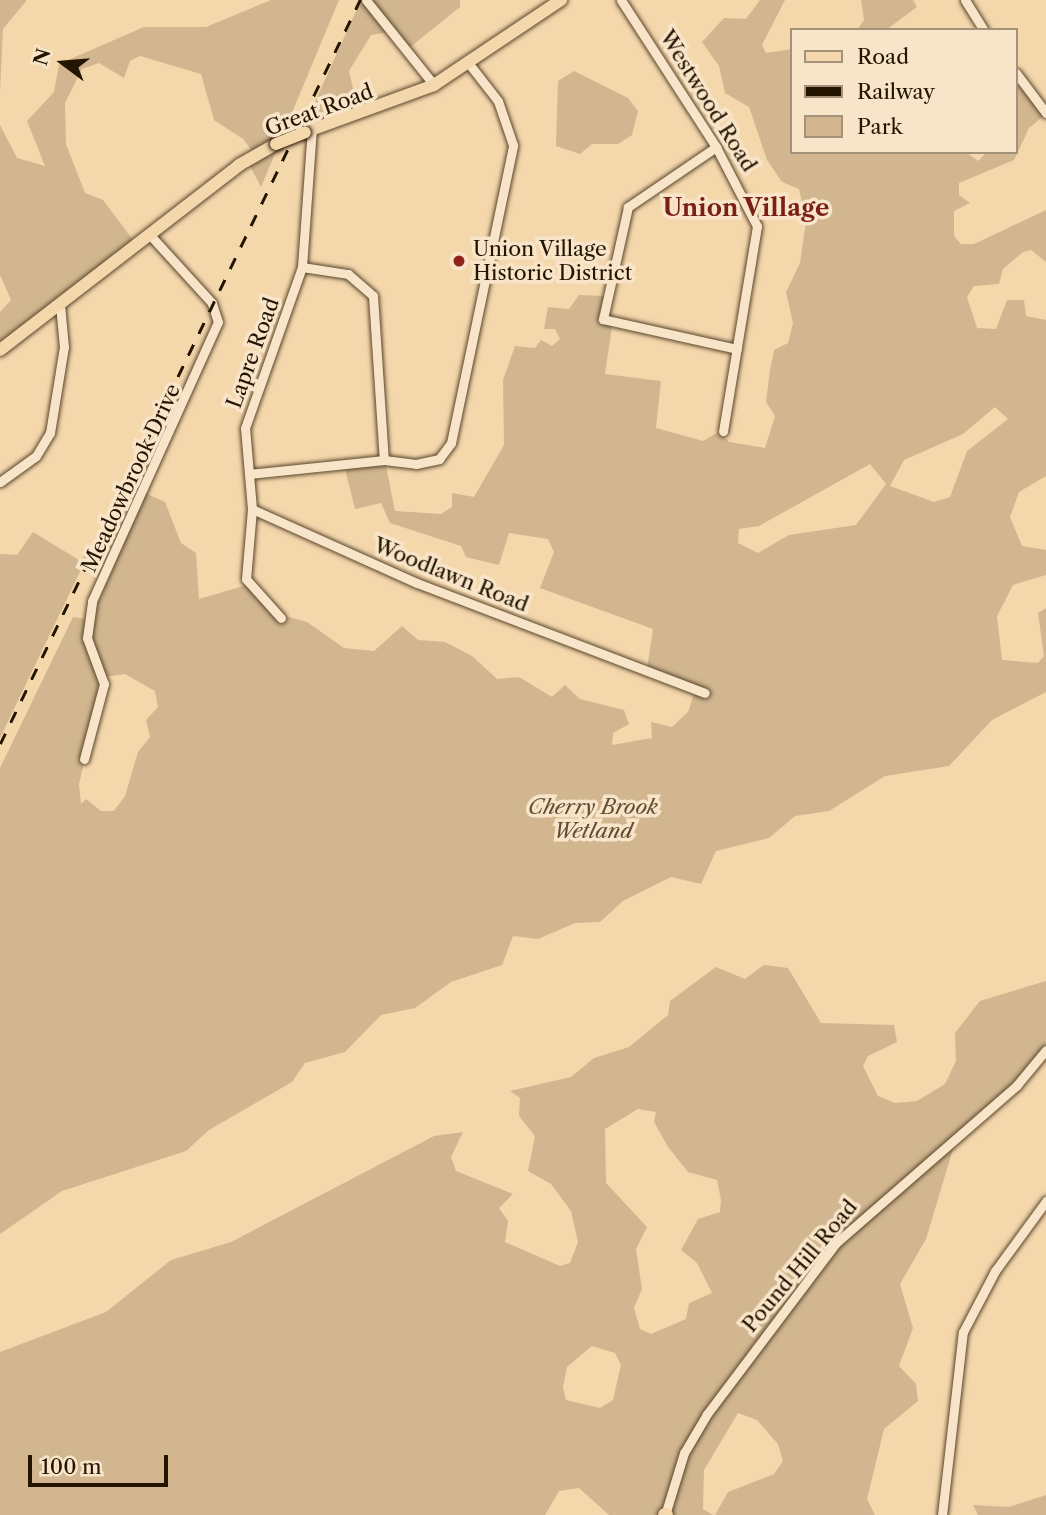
<!DOCTYPE html>
<html>
<head>
<meta charset="utf-8">
<style>
  body { margin:0 }
  #map { position:relative; width:1046px; height:1515px; overflow:hidden; background:#f5d7ac; font-family:"Libre Caslon Text",serif }
  div>[style] { position:absolute }
  [style*='--x'] { left:calc(var(--x)*1px); top:calc(var(--y)*1px); width:calc(var(--w)*1px); rotate:calc(var(--a)*1deg) }
  .green>* { inset:0; background:#d1b68f }
  .roads { filter:drop-shadow(0 0 2px #58462c) drop-shadow(0 0 2px #58462c) }
  .minor>* { height:9px; margin:-4.5px; padding:0 4.5px; transform-origin:4.5px; border-radius:4.5px; background:#f8e5c9 }
  .major>* { height:12px; margin:-6px; padding:0 6px; transform-origin:6px; border-radius:6px; background:#f5d7ac }
  .highway>* { height:14px; margin:-7px; padding:0 7px; transform-origin:7px; border-radius:7px; background:#f5d7ac }
  .rail>* { height:2.5px; margin-top:-1.25px; transform-origin:0; background:repeating-linear-gradient(90deg,#241501 0 12px,transparent 0 24px) }
  .bridges { filter:drop-shadow(0 0 2px #241501) drop-shadow(0 0 2px #241501) }
  .major-bridge>* { height:12px; margin:-6px; padding:0 6px; transform-origin:6px; border-radius:6px; background:#f5d7ac }
  .dots>* { width:19px; height:19px; translate:-50% -50%; box-sizing:border-box; border:4px solid #f8e5c9; border-radius:50% }
  span { translate:-50% -50%; white-space:nowrap; text-align:center; line-height:1.15; -webkit-text-stroke:7px #f8e5c9; paint-order:stroke }
  .street-label { font-size:21px; color:#241501 }
  .poi-label { font-size:21px; color:#241501 }
  .left { translate:0 -50%; text-align:left }
  .park-label { font-size:21px; color:#614d33; font-style:italic }
  .quarter-label { font-size:24px; color:#7a1f14; font-weight:700 }
  .legend { position:absolute; left:790px; top:28px; width:228px; height:126px; box-sizing:border-box; background:#f8e5c9; border:2px solid #a39279; margin:0; padding:9px 12px; list-style:none; font-size:21px; color:#241501 }
  .legend li { display:flex; align-items:center; gap:14px; height:35px }
  .legend b { width:35px; border:2px solid #a39279 }
  .north { position:absolute; left:28px; top:28px; width:70px; height:70px; -webkit-text-stroke:5px #f8e5c9; paint-order:stroke; rotate:286deg; font-size:19px; font-weight:700; line-height:28px; text-align:center; color:#241501 }
  .north::after { content:''; display:block; margin:auto; width:24px; height:32px; background:#241501; clip-path:polygon(50% 0,100% 100%,50% 72%,0 100%) }
  .scale { position:absolute; left:28px; top:1455px; width:140px; height:32px; box-sizing:border-box; border:4px solid #241501; border-top:0; padding-left:9px; font-size:21px; line-height:24px; white-space:nowrap; color:#241501; -webkit-text-stroke:5px #f8e5c9; paint-order:stroke }
</style>
</head>
<body>
<div id="map">
  <div class="green">
    <div style="clip-path:polygon(0 0,27px 0,3px 29px,0 91px)"></div>
    <div style="clip-path:polygon(271px 0,339px 0,261px 187px,249px 164px,257px 157px,243px 139px,214px 120px,201px 74px,140px 56px,130px 61px,124px 78px,99px 63px,82px 69px,65px 103px,66px 144px,85px 193px,103px 200px,137px 245px,0 353px,0 312px,11px 300px,0 275px,0 125px,17px 158px,45px 166px,27px 121px,54px 92px,59px 64px,144px 27px,206px 27px)"></div>
    <div style="clip-path:polygon(361px 0,460px 0,460px 7px,409px 48px,389px 32px,371px 35px,349px 71px,360px 119px,300px 135px)"></div>
    <div style="clip-path:polygon(evenodd,760px 0,785px 0,762px 45px,766px 53px,792px 49px,792px 152px,966px 152px,978px 161px,987px 152px,1016px 152px,1016px 78px,1046px 114px,1029px 128px,1014px 160px,959px 183px,959px 195px,970px 203px,954px 211px,954px 236px,961px 244px,974px 244px,1046px 210px,1046px 262px,1031px 250px,1023px 252px,1003px 269px,999px 284px,974px 286px,967px 297px,977px 328px,996px 329px,1007px 300px,1024px 300px,1026px 316px,1046px 320px,1046px 476px,1019px 492px,1010px 517px,1022px 546px,1046px 550px,1046px 575px,1013px 585px,997px 616px,1002px 660px,1038px 663px,1044px 656px,1038px 613px,1046px 608px,1046px 692px,992px 720px,949px 766px,885px 776px,829px 811px,795px 816px,769px 838px,716px 851px,701px 884px,671px 877px,623px 901px,600px 922px,575px 923px,538px 939px,513px 936px,502px 965px,451px 982px,415px 1008px,381px 1015px,345px 1052px,305px 1063px,292px 1082px,209px 1130px,186px 1151px,62px 1191px,0 1234px,0 768px,73px 617px,91px 620px,145px 493px,165px 502px,181px 543px,196px 553px,199px 599px,247px 585px,274px 613px,307px 622px,344px 648px,374px 651px,402px 626px,418px 640px,445px 642px,472px 656px,497px 679px,519px 677px,552px 697px,565px 685px,580px 699px,624px 710px,629px 724px,613px 733px,612px 745px,652px 738px,651px 722px,672px 727px,688px 712px,695px 691px,647px 669px,653px 629px,540px 588px,554px 552px,548px 539px,509px 533px,499px 565px,466px 557px,461px 546px,390px 523px,381px 503px,355px 509px,344px 465px,385px 461px,395px 511px,441px 514px,452px 507px,452px 493px,474px 497px,504px 445px,503px 380px,515px 346px,535px 348px,541px 340px,552px 346px,560px 339px,555px 329px,544px 329px,548px 307px,569px 309px,579px 295px,604px 296px,605px 323px,612px 327px,605px 374px,661px 381px,656px 428px,703px 441px,720px 431px,729px 442px,765px 448px,775px 416px,766px 402px,770px 370px,774px 350px,788px 343px,793px 323px,786px 292px,800px 263px,806px 221px,799px 189px,782px 182px,767px 160px,749px 107px,725px 93px,719px 66px,702px 42px,724px 18px,746px 19px,760px 0,995px 407px,1008px 419px,967px 451px,950px 497px,934px 502px,890px 486px,904px 460px,963px 434px,995px 407px,760px 0,870px 464px,886px 484px,856px 525px,789px 535px,758px 553px,738px 543px,739px 529px,759px 526px,870px 464px,760px 0,125px 674px,155px 691px,158px 707px,146px 720px,150px 737px,138px 752px,125px 796px,114px 811px,101px 811px,86px 799px,81px 804px,79px 784px,104px 677px,125px 674px)"></div>
    <div style="clip-path:polygon(861px 0,913px 0,917px 7px,886px 30px,857px 30px,864px 20px)"></div>
    <div style="clip-path:polygon(574px 71px,628px 98px,638px 111px,632px 135px,618px 144px,592px 144px,580px 154px,556px 146px,558px 81px)"></div>
    <div style="clip-path:polygon(33px 532px,79px 560px,89px 553px,0 738px,0 554px,17px 555px)"></div>
    <div style="clip-path:polygon(evenodd,764px 965px,788px 968px,821px 1023px,894px 1025px,897px 1042px,868px 1056px,863px 1066px,878px 1096px,895px 1103px,917px 1101px,945px 1084px,956px 1061px,955px 1033px,980px 1001px,1046px 981px,1046px 1048px,953px 1149px,926px 1239px,900px 1284px,913px 1328px,899px 1366px,916px 1384px,918px 1401px,884px 1429px,867px 1499px,875px 1515px,715px 1515px,728px 1492px,774px 1474px,783px 1461px,778px 1444px,757px 1420px,738px 1413px,704px 1470px,703px 1509px,713px 1515px,609px 1515px,579px 1488px,559px 1491px,545px 1515px,0 1515px,0 1352px,106px 1312px,171px 1260px,231px 1242px,434px 1136px,463px 1132px,451px 1157px,456px 1171px,513px 1194px,499px 1208px,508px 1221px,505px 1242px,560px 1266px,570px 1263px,578px 1242px,571px 1211px,551px 1184px,528px 1171px,535px 1136px,519px 1116px,520px 1098px,510px 1091px,571px 1077px,594px 1058px,629px 1047px,668px 1015px,670px 1001px,716px 967px,745px 979px,764px 965px,638px 1109px,656px 1112px,654px 1122px,668px 1147px,688px 1172px,717px 1180px,721px 1200px,720px 1212px,698px 1219px,681px 1250px,697px 1263px,712px 1293px,689px 1303px,686px 1319px,651px 1334px,640px 1329px,634px 1308px,642px 1289px,636px 1249px,647px 1227px,606px 1183px,605px 1129px,638px 1109px,764px 965px,592px 1346px,615px 1353px,621px 1365px,613px 1400px,600px 1408px,566px 1400px,563px 1387px,567px 1367px,592px 1346px)"></div>
    <div style="clip-path:polygon(1046px 1495px,1046px 1515px,978px 1515px,973px 1505px,1009px 1507px)"></div>
  </div>
  <div class="roads">
    <div class="minor">
      <div style="--x:366;--y:0;--w:109;--a:51.3"></div>
      <div style="--x:621;--y:0;--w:175;--a:57.1"></div>
      <div style="--x:716;--y:147;--w:89;--a:62.6"></div>
      <div style="--x:757;--y:226;--w:208;--a:99.4"></div>
      <div style="--x:965;--y:0;--w:36;--a:58"></div>
      <div style="--x:1016;--y:73;--w:50;--a:53.1"></div>
      <div style="--x:716;--y:147;--w:107;--a:145.7"></div>
      <div style="--x:628;--y:207;--w:115;--a:102.6"></div>
      <div style="--x:603;--y:319;--w:137;--a:12.6"></div>
      <div style="--x:302;--y:267;--w:47;--a:8.7"></div>
      <div style="--x:348;--y:274;--w:33;--a:41"></div>
      <div style="--x:373;--y:296;--w:164;--a:86.2"></div>
      <div style="--x:249;--y:474;--w:136;--a:-5.9"></div>
      <div style="--x:384;--y:460;--w:32;--a:7"></div>
      <div style="--x:416;--y:464;--w:24;--a:-12"></div>
      <div style="--x:439;--y:459;--w:20;--a:-53"></div>
      <div style="--x:451;--y:443;--w:304;--a:-78.2"></div>
      <div style="--x:513;--y:145;--w:46;--a:-108.8"></div>
      <div style="--x:498;--y:101;--w:46;--a:-127.9"></div>
      <div style="--x:0;--y:482;--w:44;--a:-35.8"></div>
      <div style="--x:36;--y:456;--w:27;--a:-59"></div>
      <div style="--x:50;--y:433;--w:87;--a:-80.8"></div>
      <div style="--x:64;--y:347;--w:42;--a:-95.4"></div>
      <div style="--x:252;--y:509;--w:181;--a:24.2"></div>
      <div style="--x:417;--y:583;--w:308;--a:20.9"></div>
      <div style="--x:281;--y:618;--w:52;--a:-131.9"></div>
      <div style="--x:246;--y:579;--w:70;--a:-85.1"></div>
      <div style="--x:252;--y:509;--w:81;--a:-94.9"></div>
      <div style="--x:245;--y:428;--w:171;--a:-70.5"></div>
      <div style="--x:302;--y:267;--w:138;--a:-85.9"></div>
      <div style="--x:84;--y:759;--w:78;--a:-75.1"></div>
      <div style="--x:104;--y:684;--w:49;--a:-110.3"></div>
      <div style="--x:87;--y:638;--w:37;--a:-82"></div>
      <div style="--x:92;--y:601;--w:306;--a:-65.7"></div>
      <div style="--x:218;--y:322;--w:20;--a:-108"></div>
      <div style="--x:212;--y:303;--w:93;--a:-132.4"></div>
      <div style="--x:665;--y:1515;--w:65;--a:-73"></div>
      <div style="--x:684;--y:1453;--w:45;--a:-59.5"></div>
      <div style="--x:707;--y:1414;--w:214;--a:-53"></div>
      <div style="--x:836;--y:1243;--w:240;--a:-41.1"></div>
      <div style="--x:1017;--y:1085;--w:45;--a:-50.4"></div>
      <div style="--x:942;--y:1515;--w:184;--a:-83.5"></div>
      <div style="--x:963;--y:1332;--w:69;--a:-62.3"></div>
      <div style="--x:995;--y:1271;--w:87;--a:-53.9"></div>
    </div>
    <div class="major">
      <div style="--x:305;--y:132;--w:137;--a:-20"></div>
      <div style="--x:434;--y:85;--w:153;--a:-33.8"></div>
      <div style="--x:0;--y:350;--w:302;--a:-37.7"></div>
      <div style="--x:239;--y:165;--w:43;--a:-29.6"></div>
    </div>
    <div class="highway">
      <div style="--x:665;--y:1515;--w:1;--a:0"></div>
    </div>
  </div>
  <div class="rail">
    <div style="--x:0;--y:744;--w:827;--a:-64.18"></div>
  </div>
  <div class="bridges">
    <div class="major-bridge">
      <div style="--x:276;--y:144;--w:31;--a:-22"></div>
    </div>
  </div>
  <div class="dots">
    <div style="left:459px;top:261px;background:#8f2418"></div>
  </div>
  <div class="street-label">
    <span style="left:708px;top:101px;rotate:58deg">Westwood Road</span>
    <span style="left:319px;top:110px;rotate:-20deg">Great Road</span>
    <span style="left:253px;top:353px;rotate:-70deg">Lapre Road</span>
    <span style="left:131px;top:478px;rotate:-65deg">Meadowbrook Drive</span>
    <span style="left:451px;top:575px;rotate:22deg">Woodlawn Road</span>
    <span style="left:800px;top:1266px;rotate:-50deg">Pound Hill Road</span>
  </div>
  <div class="poi-label">
    <span class="left" style="left:473px;top:261px">Union Village<br>Historic District</span>
  </div>
  <div class="park-label">
    <span style="left:593px;top:819px">Cherry Brook<br>Wetland</span>
  </div>
  <div class="quarter-label">
    <span style="left:746px;top:208px">Union Village</span>
  </div>
  <ul class="legend">
  <li><b style="height:9px;background:#f5d7ac"></b>Road</li>
  <li><b style="height:9px;background:#241501"></b>Railway</li>
  <li><b style="height:19px;background:#d1b68f"></b>Park</li>
  </ul>
  <div class="north">N</div>
  <div class="scale">100 m</div>
</div>
</body>
</html>
